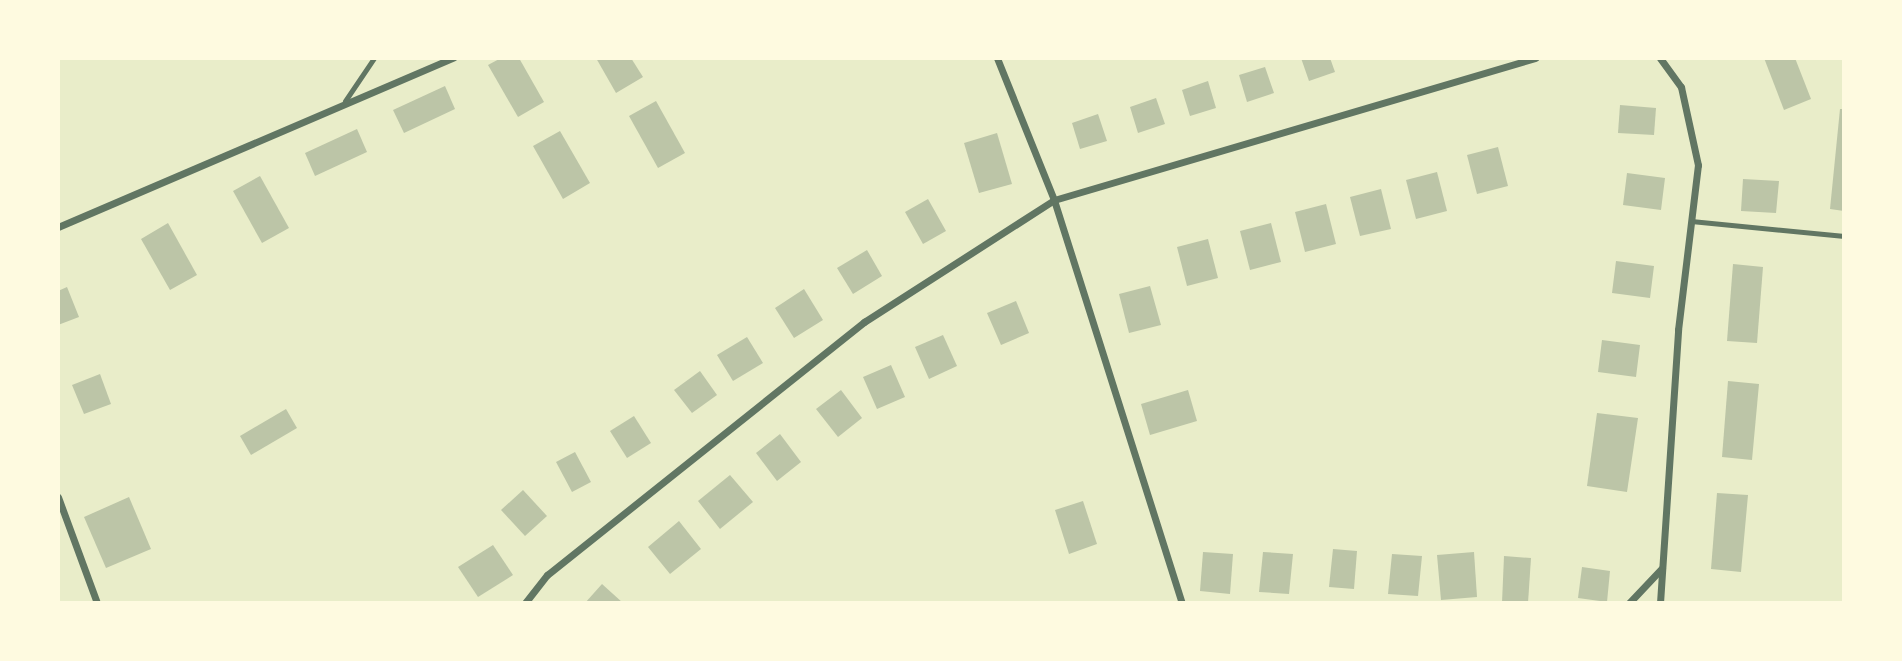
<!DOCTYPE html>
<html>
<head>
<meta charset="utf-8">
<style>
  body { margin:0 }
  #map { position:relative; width:1902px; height:661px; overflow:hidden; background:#e9edc9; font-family:"Source Sans 3",sans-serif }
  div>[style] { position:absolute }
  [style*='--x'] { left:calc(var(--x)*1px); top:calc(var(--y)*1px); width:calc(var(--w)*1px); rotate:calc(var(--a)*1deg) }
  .building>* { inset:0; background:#bcc5a7 }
  .service>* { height:5px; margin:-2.5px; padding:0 2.5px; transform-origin:2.5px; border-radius:2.5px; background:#617663 }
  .minor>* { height:7px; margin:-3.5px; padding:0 3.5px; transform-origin:3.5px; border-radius:3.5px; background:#617663 }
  span { translate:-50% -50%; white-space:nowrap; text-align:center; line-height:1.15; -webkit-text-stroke:5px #fefae0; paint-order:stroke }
  .frame { position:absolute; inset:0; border:60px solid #fefae0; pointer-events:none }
</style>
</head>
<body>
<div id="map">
  <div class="building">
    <div style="clip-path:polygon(501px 58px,519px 58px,544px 102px,518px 117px,488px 65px)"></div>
    <div style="clip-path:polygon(596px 58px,631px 58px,643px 77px,616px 93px)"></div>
    <div style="clip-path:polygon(1301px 58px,1330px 58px,1335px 72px,1309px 81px)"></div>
    <div style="clip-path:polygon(1764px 58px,1795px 58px,1811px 99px,1784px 110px)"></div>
    <div style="clip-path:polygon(1265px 67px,1274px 93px,1247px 102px,1239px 75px)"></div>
    <div style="clip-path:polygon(1208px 81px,1216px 108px,1190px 116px,1182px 90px)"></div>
    <div style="clip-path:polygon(445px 86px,455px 109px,404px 133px,393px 110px)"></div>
    <div style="clip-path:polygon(1156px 98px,1165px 124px,1138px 133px,1130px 107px)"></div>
    <div style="clip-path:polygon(656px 101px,685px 153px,658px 168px,629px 116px)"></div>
    <div style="clip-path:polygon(1620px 105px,1656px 108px,1654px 135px,1618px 133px)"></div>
    <div style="clip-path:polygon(1840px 109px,1844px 109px,1844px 211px,1830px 209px)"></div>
    <div style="clip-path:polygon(1098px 114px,1107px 141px,1080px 149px,1072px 123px)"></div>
    <div style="clip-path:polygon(357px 129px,367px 152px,315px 176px,305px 153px)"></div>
    <div style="clip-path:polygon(560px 131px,590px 183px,563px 199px,533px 146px)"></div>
    <div style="clip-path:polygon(997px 133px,1012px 184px,979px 193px,964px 143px)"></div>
    <div style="clip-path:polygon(1498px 147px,1508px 186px,1477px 194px,1467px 155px)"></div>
    <div style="clip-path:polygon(1437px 172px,1447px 211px,1416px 219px,1406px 180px)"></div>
    <div style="clip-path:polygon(1627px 173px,1665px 178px,1661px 210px,1623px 205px)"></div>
    <div style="clip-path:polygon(260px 176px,289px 228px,262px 243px,233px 191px)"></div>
    <div style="clip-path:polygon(1743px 179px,1779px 181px,1776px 213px,1741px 211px)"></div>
    <div style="clip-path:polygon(1381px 189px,1391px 229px,1360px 236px,1350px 197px)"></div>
    <div style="clip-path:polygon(928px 199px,946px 231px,923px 244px,905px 212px)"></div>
    <div style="clip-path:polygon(1326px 204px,1336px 244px,1305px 252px,1295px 212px)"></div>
    <div style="clip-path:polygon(168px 223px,197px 275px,170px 290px,141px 239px)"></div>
    <div style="clip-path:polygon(1271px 223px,1281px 262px,1250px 270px,1240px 231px)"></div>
    <div style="clip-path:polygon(1208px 239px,1218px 278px,1187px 286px,1177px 247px)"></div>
    <div style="clip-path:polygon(867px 250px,882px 276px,853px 294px,837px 268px)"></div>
    <div style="clip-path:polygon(1616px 261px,1654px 266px,1650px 298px,1612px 293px)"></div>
    <div style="clip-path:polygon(1733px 264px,1763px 267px,1757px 343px,1727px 341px)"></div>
    <div style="clip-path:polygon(1150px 286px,1161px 325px,1129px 333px,1119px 294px)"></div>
    <div style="clip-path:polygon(67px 287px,79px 317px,58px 325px,58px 291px)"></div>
    <div style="clip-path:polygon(804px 289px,823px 320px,794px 338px,775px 308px)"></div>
    <div style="clip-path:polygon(1016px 301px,1029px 333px,1001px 345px,987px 313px)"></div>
    <div style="clip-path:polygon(943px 335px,957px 366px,929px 379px,915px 347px)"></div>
    <div style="clip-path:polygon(747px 337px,763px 363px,733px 381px,717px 355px)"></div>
    <div style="clip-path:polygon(1602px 340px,1640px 345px,1636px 377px,1598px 372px)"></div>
    <div style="clip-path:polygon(891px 365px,905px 397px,877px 409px,863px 377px)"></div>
    <div style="clip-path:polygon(700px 371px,717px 395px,692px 413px,674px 390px)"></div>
    <div style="clip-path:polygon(100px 374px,111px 404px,84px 414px,72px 385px)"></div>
    <div style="clip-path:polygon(1728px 381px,1759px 384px,1752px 460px,1722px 457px)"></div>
    <div style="clip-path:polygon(841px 390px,862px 418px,838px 437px,816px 409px)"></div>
    <div style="clip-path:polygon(1188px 390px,1197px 421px,1150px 435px,1141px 404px)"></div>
    <div style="clip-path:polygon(286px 409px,297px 428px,251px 455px,240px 436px)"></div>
    <div style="clip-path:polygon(1597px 413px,1638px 418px,1627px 492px,1587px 486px)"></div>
    <div style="clip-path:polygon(634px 416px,651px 443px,627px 458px,610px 431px)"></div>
    <div style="clip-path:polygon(780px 434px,801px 462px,777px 481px,756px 453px)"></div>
    <div style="clip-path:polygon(575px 452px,591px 482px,572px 492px,556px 462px)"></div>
    <div style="clip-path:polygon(730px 475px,753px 502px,720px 529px,698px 501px)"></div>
    <div style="clip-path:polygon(523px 490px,547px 516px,525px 536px,501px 510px)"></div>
    <div style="clip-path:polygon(1717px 493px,1748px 495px,1741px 572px,1711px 569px)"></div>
    <div style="clip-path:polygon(129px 497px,151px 549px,106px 568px,84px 517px)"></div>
    <div style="clip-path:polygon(1083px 501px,1097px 544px,1069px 554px,1055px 510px)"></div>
    <div style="clip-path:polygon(679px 521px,701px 549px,670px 574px,648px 547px)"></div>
    <div style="clip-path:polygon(493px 545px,513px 575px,478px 597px,458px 567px)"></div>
    <div style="clip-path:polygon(1333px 549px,1357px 551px,1354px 589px,1329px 587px)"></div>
    <div style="clip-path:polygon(1203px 552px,1233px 554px,1230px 594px,1200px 591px)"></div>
    <div style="clip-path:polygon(1263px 552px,1293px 554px,1289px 594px,1259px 592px)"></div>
    <div style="clip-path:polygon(1474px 552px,1477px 597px,1441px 600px,1437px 555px)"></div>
    <div style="clip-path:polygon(1392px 554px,1422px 556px,1418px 596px,1388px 594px)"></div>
    <div style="clip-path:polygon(1504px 556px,1531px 558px,1528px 603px,1502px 603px)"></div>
    <div style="clip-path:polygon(1582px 567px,1610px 571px,1607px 602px,1578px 598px)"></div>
    <div style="clip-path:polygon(602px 584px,623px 603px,585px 603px)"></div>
  </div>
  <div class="service">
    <div style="--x:345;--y:101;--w:52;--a:-56"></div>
    <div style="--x:1691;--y:221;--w:154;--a:5.6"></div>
  </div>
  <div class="minor">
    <div style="--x:997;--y:58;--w:153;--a:68.1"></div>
    <div style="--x:1054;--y:200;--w:423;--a:72.4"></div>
    <div style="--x:58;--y:227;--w:430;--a:-23.2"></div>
    <div style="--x:58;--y:497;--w:113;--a:69.8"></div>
    <div style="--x:525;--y:603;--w:36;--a:-52"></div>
    <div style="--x:547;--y:575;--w:406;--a:-38.6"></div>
    <div style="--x:864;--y:322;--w:226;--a:-32.7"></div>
    <div style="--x:1054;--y:200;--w:502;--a:-16.45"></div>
    <div style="--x:1629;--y:603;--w:48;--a:-46.7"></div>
    <div style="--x:1660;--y:603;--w:274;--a:-86.2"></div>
    <div style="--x:1678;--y:330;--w:166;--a:-83.1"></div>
    <div style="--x:1698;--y:165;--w:80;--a:-102.3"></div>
    <div style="--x:1681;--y:87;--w:36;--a:-126"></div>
  </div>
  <div class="frame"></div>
</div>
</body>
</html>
